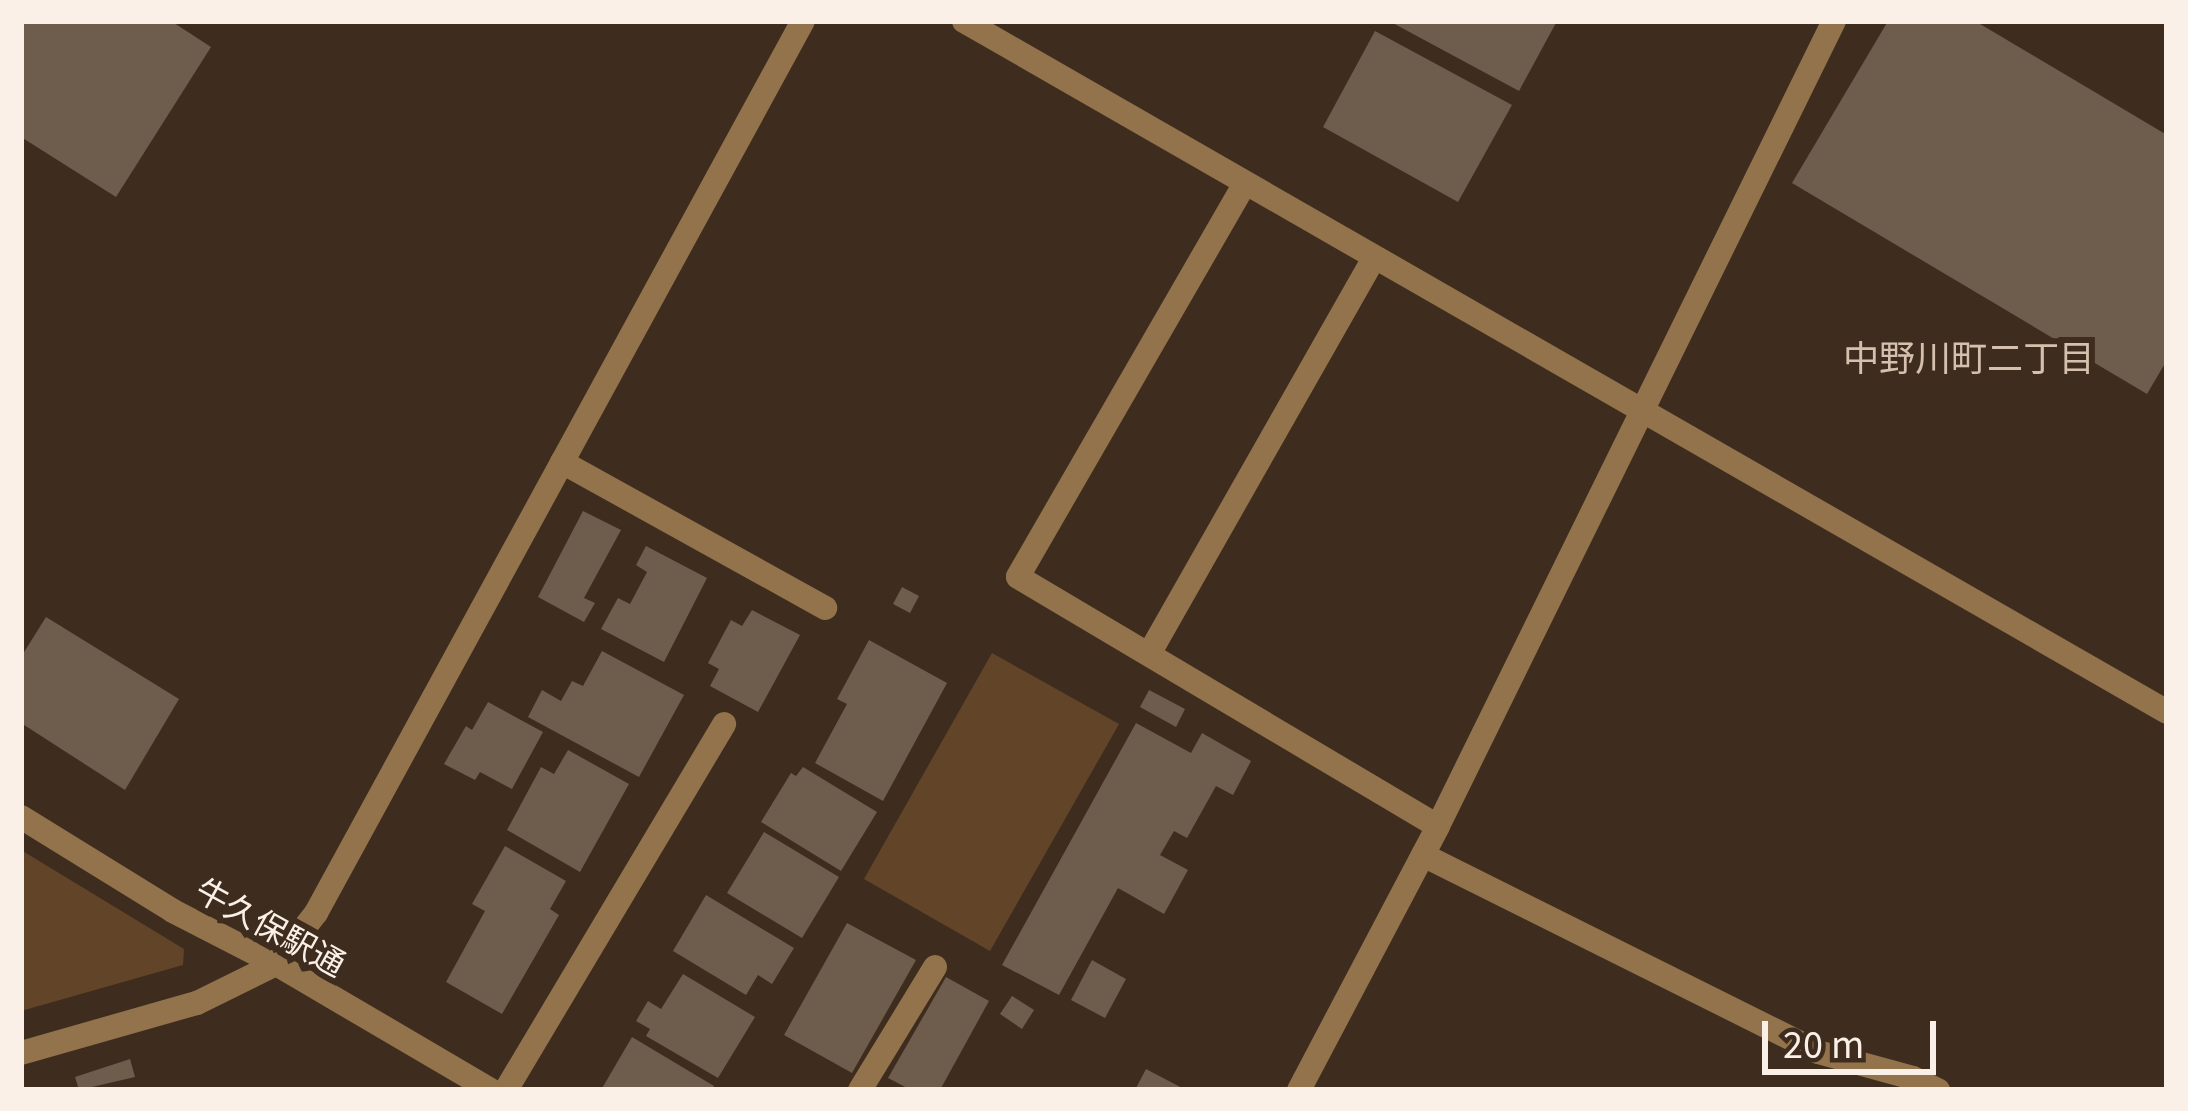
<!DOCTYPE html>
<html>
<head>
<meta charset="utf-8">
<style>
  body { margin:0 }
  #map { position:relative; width:2188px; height:1111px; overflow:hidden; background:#3e2d1f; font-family:Georgia,"Noto Sans JP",serif }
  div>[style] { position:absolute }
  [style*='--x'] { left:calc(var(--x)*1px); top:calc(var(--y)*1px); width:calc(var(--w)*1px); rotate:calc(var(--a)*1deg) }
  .green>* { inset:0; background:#624429 }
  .building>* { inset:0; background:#6e5c4d }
  .service>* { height:24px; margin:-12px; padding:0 12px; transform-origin:12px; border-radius:12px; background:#92734b }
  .minor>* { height:24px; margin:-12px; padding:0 12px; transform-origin:12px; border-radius:12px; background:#92734b }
  .tertiary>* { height:24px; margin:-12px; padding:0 12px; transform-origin:12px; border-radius:12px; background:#92734b }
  span { translate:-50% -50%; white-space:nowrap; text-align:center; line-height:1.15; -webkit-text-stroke:12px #3e2d1f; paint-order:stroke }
  .street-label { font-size:33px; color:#fbf0e7 }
  .neighbourhood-label { font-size:36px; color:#d5c0ae }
  .frame { position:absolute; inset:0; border:24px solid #fbf0e7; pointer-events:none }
  .scale { position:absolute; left:1762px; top:1021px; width:174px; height:54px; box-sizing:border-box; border:6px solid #fbf0e7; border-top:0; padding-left:15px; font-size:36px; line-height:42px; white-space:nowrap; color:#fbf0e7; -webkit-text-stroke:9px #3e2d1f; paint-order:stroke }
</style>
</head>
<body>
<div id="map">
  <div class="green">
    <div style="clip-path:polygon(992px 653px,1119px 724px,990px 951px,864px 879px)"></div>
    <div style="clip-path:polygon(21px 850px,184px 949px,183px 965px,21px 1011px)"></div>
  </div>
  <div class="building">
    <div style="clip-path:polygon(21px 21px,171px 21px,211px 47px,116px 197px,21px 137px)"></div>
    <div style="clip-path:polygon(1389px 21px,1557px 21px,1519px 91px)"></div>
    <div style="clip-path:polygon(1888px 21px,1975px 21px,2167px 135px,2167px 360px,2147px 394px,1792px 183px)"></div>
    <div style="clip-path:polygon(1375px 31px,1512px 105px,1458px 202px,1323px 127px)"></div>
    <div style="clip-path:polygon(583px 511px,621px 530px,584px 598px,595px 603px,584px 622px,538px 597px)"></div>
    <div style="clip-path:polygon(646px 546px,707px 578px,664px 662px,601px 629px,618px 598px,630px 604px,647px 572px,636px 565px)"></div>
    <div style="clip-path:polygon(902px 587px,919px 596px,910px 613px,893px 604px)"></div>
    <div style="clip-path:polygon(752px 610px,800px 635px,758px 712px,710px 686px,719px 669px,708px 663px,731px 620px,742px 626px)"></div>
    <div style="clip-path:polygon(46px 617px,179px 699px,125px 790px,21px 723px,21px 657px)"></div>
    <div style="clip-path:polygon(869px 640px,947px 683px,883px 801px,815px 763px,847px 704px,837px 699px)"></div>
    <div style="clip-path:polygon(602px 651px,684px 695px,639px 777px,528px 717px,542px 690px,561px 701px,572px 681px,583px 686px)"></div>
    <div style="clip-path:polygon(1149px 690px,1185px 709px,1176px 727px,1140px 707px)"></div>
    <div style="clip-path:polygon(488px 702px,543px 732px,512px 789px,480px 772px,475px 780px,444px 764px,466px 726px,472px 730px)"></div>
    <div style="clip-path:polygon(1136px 723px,1191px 753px,1202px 733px,1251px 761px,1233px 795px,1216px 786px,1187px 838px,1174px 831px,1160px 855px,1188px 870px,1164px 914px,1118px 888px,1059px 995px,1002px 965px)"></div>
    <div style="clip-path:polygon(568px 750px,629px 784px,580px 872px,507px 830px,541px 767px,554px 774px)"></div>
    <div style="clip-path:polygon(803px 767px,877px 812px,841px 871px,761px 822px,791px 773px,796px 776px)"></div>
    <div style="clip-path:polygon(764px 832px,839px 877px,802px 938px,727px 893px)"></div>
    <div style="clip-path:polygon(505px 846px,566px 881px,550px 909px,559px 915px,502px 1014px,446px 982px,485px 911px,472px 904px)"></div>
    <div style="clip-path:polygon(706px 895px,794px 948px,772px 984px,758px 975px,746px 995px,673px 951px)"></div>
    <div style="clip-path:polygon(847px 923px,916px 960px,852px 1073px,784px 1035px)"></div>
    <div style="clip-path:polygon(1092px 960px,1126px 979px,1105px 1018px,1071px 1000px)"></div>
    <div style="clip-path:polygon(683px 974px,755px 1017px,718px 1078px,646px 1036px,650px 1029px,636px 1021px,648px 1001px,661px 1009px)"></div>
    <div style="clip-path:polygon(946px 977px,989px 1001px,940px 1090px,911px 1090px,888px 1078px)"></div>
    <div style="clip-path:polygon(1012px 996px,1034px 1010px,1022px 1029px,1000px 1014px)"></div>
    <div style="clip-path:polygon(632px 1037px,714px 1086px,712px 1090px,601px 1090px)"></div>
    <div style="clip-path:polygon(130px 1059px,135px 1077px,79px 1090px,75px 1077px)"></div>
    <div style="clip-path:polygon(1146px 1069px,1186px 1090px,1135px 1090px)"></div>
  </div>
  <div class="service">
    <div style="--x:1244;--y:185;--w:452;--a:120"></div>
    <div style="--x:1018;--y:577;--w:488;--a:30.7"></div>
    <div style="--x:1149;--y:654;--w:454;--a:-60.4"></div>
  </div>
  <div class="minor">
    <div style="--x:964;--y:21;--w:1387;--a:29.87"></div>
    <div style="--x:562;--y:462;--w:301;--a:29"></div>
    <div style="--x:1423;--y:855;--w:441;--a:26.5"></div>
    <div style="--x:1818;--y:1052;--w:98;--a:15.3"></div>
    <div style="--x:1913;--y:1078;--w:28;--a:26"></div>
    <div style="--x:506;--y:1090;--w:426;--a:-59.2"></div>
    <div style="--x:860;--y:1090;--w:144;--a:-58.6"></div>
    <div style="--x:1299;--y:1090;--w:298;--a:-62.2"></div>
    <div style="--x:1438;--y:826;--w:897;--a:-63.81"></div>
  </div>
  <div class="tertiary">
    <div style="--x:21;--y:817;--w:179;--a:31.7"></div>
    <div style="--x:173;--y:911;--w:116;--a:27.2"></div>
    <div style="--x:276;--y:964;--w:249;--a:30.4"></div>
    <div style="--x:21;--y:1053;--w:183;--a:-15.9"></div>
    <div style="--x:197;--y:1003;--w:88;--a:-26.3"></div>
    <div style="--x:276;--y:964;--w:65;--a:-51.9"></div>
    <div style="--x:316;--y:913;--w:1016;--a:-61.37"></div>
  </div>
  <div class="street-label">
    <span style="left:271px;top:926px;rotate:29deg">牛久保駅通</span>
  </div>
  <div class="neighbourhood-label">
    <span style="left:1969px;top:356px">中野川町二丁目</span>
  </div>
  <div class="frame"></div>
  <div class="scale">20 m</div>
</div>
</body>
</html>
